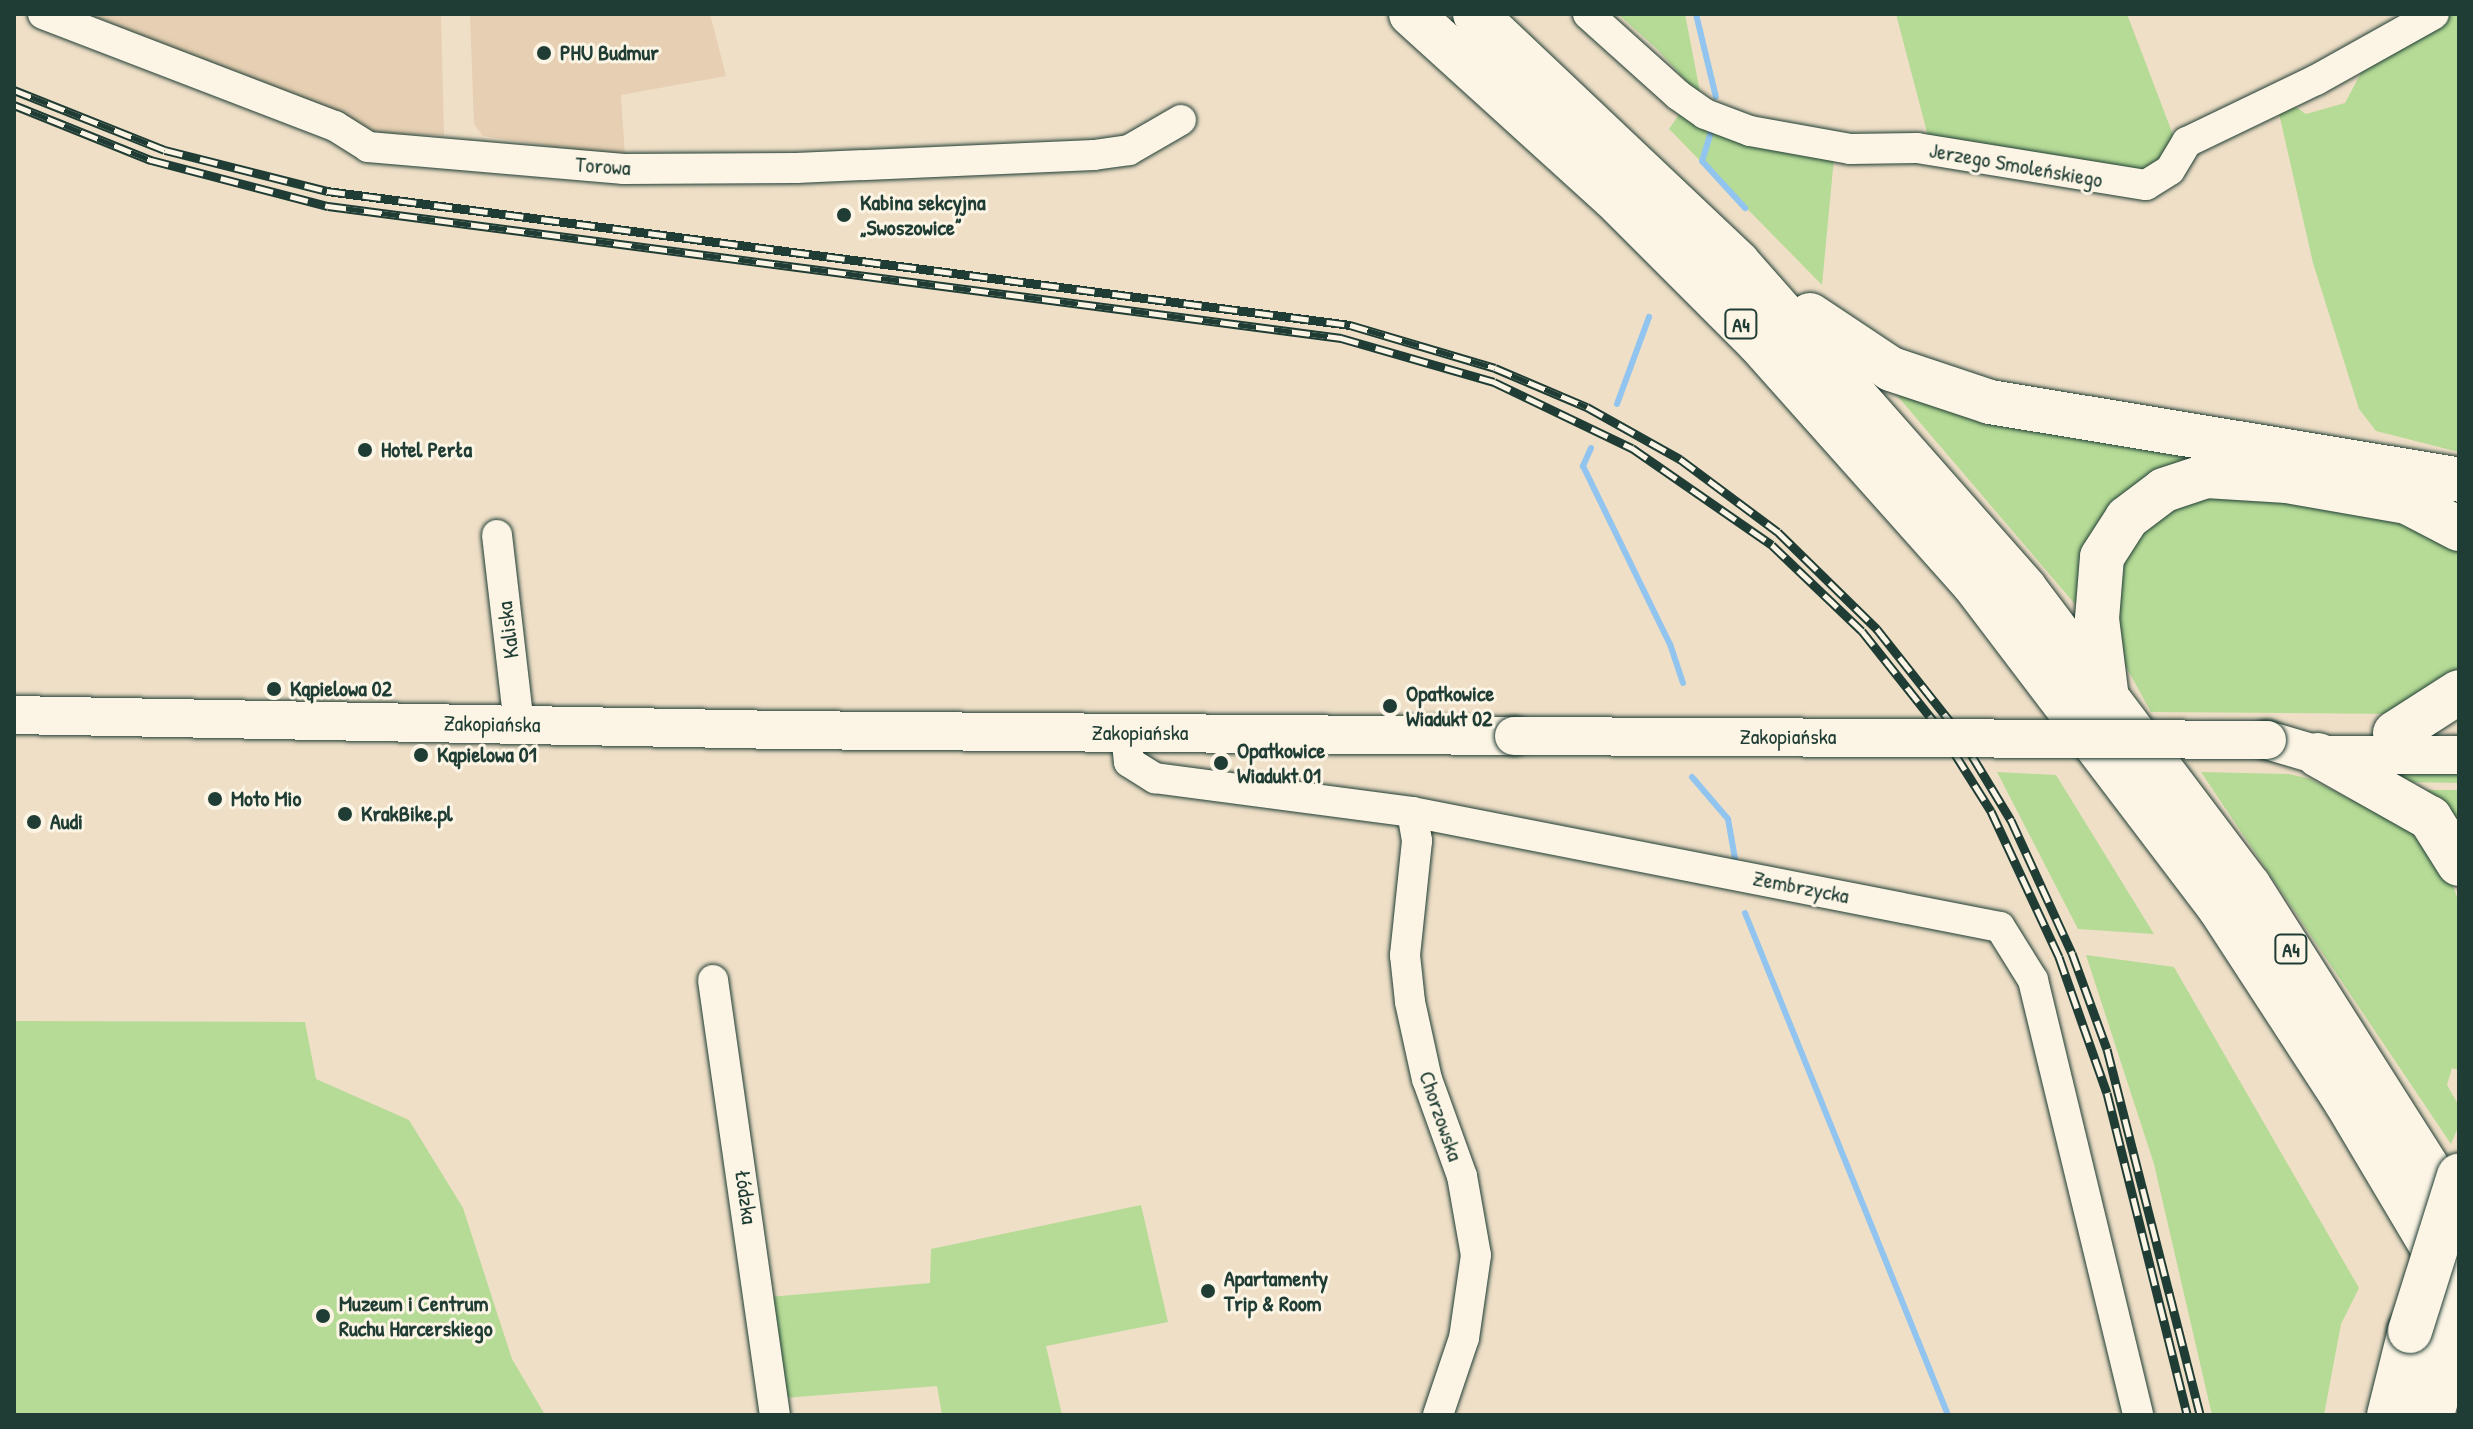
<!DOCTYPE html>
<html>
<head>
<meta charset="utf-8">
<style>
  body { margin:0 }
  #map { position:relative; width:2473px; height:1429px; overflow:hidden; background:#efdfc7; font-family:"Patrick Hand",sans-serif }
  div>[style] { position:absolute }
  [style*='--x'] { left:calc(var(--x)*1px); top:calc(var(--y)*1px); width:calc(var(--w)*1px); rotate:calc(var(--a)*1deg) }
  .built>* { inset:0; background:#e6cfb2 }
  .green>* { inset:0; background:#b5db96 }
  .stream>* { height:6px; margin:-3px; padding:0 3px; transform-origin:3px; border-radius:3px; background:#91c4ee }
  .roads { filter:drop-shadow(0 0 2px #1f3d34) drop-shadow(0 0 2px #1f3d34) }
  .minor>* { height:30px; margin:-15px; padding:0 15px; transform-origin:15px; border-radius:15px; background:#fcf5e5 }
  .major>* { height:38px; margin:-19px; padding:0 19px; transform-origin:19px; border-radius:19px; background:#fcf5e5 }
  .highway>* { height:44px; margin:-22px; padding:0 22px; transform-origin:22px; border-radius:22px; background:#fcf5e5 }
  .rail>* { height:9px; margin-top:-4.5px; transform-origin:0; background:repeating-linear-gradient(90deg,#fcf5e5 0 18px,#1f3d34 0 36px); box-sizing:border-box; border-block:2px solid #1f3d34 }
  .bridges { filter:drop-shadow(0 0 2px #1f3d34) drop-shadow(0 0 2px #1f3d34) }
  .major-bridge>* { height:38px; margin:-19px; padding:0 19px; transform-origin:19px; border-radius:19px; background:#fcf5e5 }
  .highway-bridge>* { height:44px; margin:-22px; padding:0 22px; transform-origin:22px; border-radius:22px; background:#fcf5e5 }
  .dots>* { width:22px; height:22px; translate:-50% -50%; box-sizing:border-box; border:4px solid #fcf5e5; border-radius:50% }
  span { translate:-50% -50%; white-space:nowrap; text-align:center; line-height:1.15; -webkit-text-stroke:6px #fcf5e5; paint-order:stroke }
  .shield-label span { padding:2px 6px; background:#fcf5e5; border:2px solid; border-radius:6px; -webkit-text-stroke-width:0 }
  .shield-label { font-size:20px; color:#1f3d34; font-weight:700 }
  .poi-label { font-size:22px; color:#1f3d34; font-weight:700 }
  .left { translate:0 -50%; text-align:left }
  .street-label { font-size:22px; color:#1f3d34 }
  .frame { position:absolute; inset:0; border:16px solid #1f3d34; pointer-events:none }
</style>
</head>
<body>
<div id="map">
  <div class="built">
    <div style="clip-path:polygon(89px 14px,441px 14px,444px 135px,365px 134px,353px 119px,328px 117px)"></div>
    <div style="clip-path:polygon(470px 14px,710px 14px,726px 76px,621px 95px,625px 157px,483px 136px,474px 124px)"></div>
  </div>
  <div class="green">
    <div style="clip-path:polygon(1618px 14px,1685px 14px,1701px 97px,1657px 49px)"></div>
    <div style="clip-path:polygon(1896px 14px,2127px 14px,2178px 148px,2150px 170px,2117px 172px,1928px 136px)"></div>
    <div style="clip-path:polygon(2451px 14px,2459px 14px,2459px 452px,2376px 431px,2359px 409px,2313px 263px,2278px 109px,2290px 103px,2306px 114px,2345px 103px,2369px 58px)"></div>
    <div style="clip-path:polygon(1685px 106px,1834px 158px,1822px 285px,1669px 129px)"></div>
    <div style="clip-path:polygon(1888px 385px,2459px 494px,2459px 511px,2187px 466px,2080px 610px)"></div>
    <div style="clip-path:polygon(2200px 492px,2385px 511px,2459px 550px,2459px 679px,2399px 714px,2151px 712px,2114px 645px,2110px 584px,2136px 530px)"></div>
    <div style="clip-path:polygon(2459px 770px,2459px 783px,2403px 782px,2370px 772px)"></div>
    <div style="clip-path:polygon(1997px 772px,2056px 775px,2154px 934px,2078px 929px)"></div>
    <div style="clip-path:polygon(2201px 772px,2289px 774px,2310px 779px,2421px 835px,2447px 868px,2459px 903px,2459px 1070px,2452px 1068px,2447px 1085px,2459px 1106px,2459px 1125px,2451px 1144px)"></div>
    <div style="clip-path:polygon(2415px 790px,2459px 790px,2459px 837px)"></div>
    <div style="clip-path:polygon(2086px 955px,2174px 967px,2359px 1288px,2341px 1324px,2324px 1415px,2212px 1415px,2154px 1164px)"></div>
    <div style="clip-path:polygon(14px 1021px,305px 1022px,316px 1079px,409px 1120px,463px 1208px,512px 1359px,545px 1415px,14px 1415px)"></div>
    <div style="clip-path:polygon(1141px 1205px,1168px 1322px,1046px 1346px,1062px 1415px,942px 1415px,937px 1386px,784px 1398px,769px 1297px,930px 1283px,931px 1249px)"></div>
  </div>
  <div class="stream">
    <div style="--x:1696;--y:14;--w:85;--a:76.5"></div>
    <div style="--x:1711;--y:132;--w:30;--a:107"></div>
    <div style="--x:1702;--y:161;--w:64;--a:47.5"></div>
    <div style="--x:1617;--y:404;--w:93;--a:-69.8"></div>
    <div style="--x:1591;--y:448;--w:20;--a:114"></div>
    <div style="--x:1583;--y:466;--w:198;--a:64"></div>
    <div style="--x:1670;--y:644;--w:41;--a:71.6"></div>
    <div style="--x:1692;--y:777;--w:55;--a:49.4"></div>
    <div style="--x:1728;--y:819;--w:40;--a:80"></div>
    <div style="--x:1745;--y:913;--w:541;--a:67.98"></div>
  </div>
  <div class="roads">
    <div class="minor">
      <div style="--x:43;--y:14;--w:313;--a:21"></div>
      <div style="--x:335;--y:126;--w:39;--a:32"></div>
      <div style="--x:368;--y:147;--w:257;--a:4.9"></div>
      <div style="--x:624;--y:169;--w:172;--a:-0.3"></div>
      <div style="--x:796;--y:168;--w:298;--a:-2.5"></div>
      <div style="--x:1094;--y:155;--w:35;--a:-8"></div>
      <div style="--x:1129;--y:150;--w:60;--a:-30"></div>
      <div style="--x:1588;--y:14;--w:121;--a:42"></div>
      <div style="--x:1678;--y:95;--w:33;--a:35"></div>
      <div style="--x:1705;--y:114;--w:48;--a:20.7"></div>
      <div style="--x:1750;--y:131;--w:102;--a:10.2"></div>
      <div style="--x:1850;--y:149;--w:67;--a:-0.9"></div>
      <div style="--x:1917;--y:148;--w:232;--a:9.2"></div>
      <div style="--x:2146;--y:185;--w:28;--a:-32"></div>
      <div style="--x:2170;--y:170;--w:33;--a:-59"></div>
      <div style="--x:2187;--y:142;--w:143;--a:-25.7"></div>
      <div style="--x:2316;--y:80;--w:135;--a:-29.2"></div>
      <div style="--x:497;--y:535;--w:191;--a:83.4"></div>
      <div style="--x:1126;--y:734;--w:28;--a:84"></div>
      <div style="--x:1129;--y:762;--w:31;--a:32"></div>
      <div style="--x:1155;--y:778;--w:259;--a:7.5"></div>
      <div style="--x:1412;--y:812;--w:599;--a:11.07"></div>
      <div style="--x:2000;--y:927;--w:62;--a:58.1"></div>
      <div style="--x:2033;--y:980;--w:447;--a:76.4"></div>
      <div style="--x:1412;--y:812;--w:29;--a:80"></div>
      <div style="--x:1417;--y:841;--w:115;--a:96"></div>
      <div style="--x:1405;--y:955;--w:47;--a:83.9"></div>
      <div style="--x:1410;--y:1002;--w:79;--a:77.6"></div>
      <div style="--x:1427;--y:1079;--w:103;--a:70.2"></div>
      <div style="--x:1462;--y:1176;--w:80;--a:80"></div>
      <div style="--x:1476;--y:1255;--w:84;--a:98.2"></div>
      <div style="--x:1464;--y:1338;--w:81;--a:108.7"></div>
      <div style="--x:713;--y:980;--w:439;--a:81.9"></div>
    </div>
    <div class="major">
      <div style="--x:14;--y:715;--w:765;--a:1.12"></div>
      <div style="--x:779;--y:730;--w:735;--a:0.47"></div>
      <div style="--x:2267;--y:740;--w:53;--a:16.4"></div>
      <div style="--x:2318;--y:755;--w:141;--a:0"></div>
    </div>
    <div class="highway">
      <div style="--x:1411;--y:14;--w:273;--a:42.2"></div>
      <div style="--x:1613;--y:197;--w:206;--a:45"></div>
      <div style="--x:1759;--y:343;--w:322;--a:48.3"></div>
      <div style="--x:1973;--y:583;--w:407;--a:52.8"></div>
      <div style="--x:2219;--y:907;--w:233;--a:56.9"></div>
      <div style="--x:2346;--y:1102;--w:221;--a:59.3"></div>
      <div style="--x:1475;--y:14;--w:362;--a:43.4"></div>
      <div style="--x:1738;--y:263;--w:434;--a:48.6"></div>
      <div style="--x:2025;--y:589;--w:372;--a:53"></div>
      <div style="--x:2249;--y:886;--w:392;--a:57.6"></div>
      <div style="--x:1810;--y:315;--w:97;--a:33.7"></div>
      <div style="--x:1891;--y:369;--w:104;--a:18.4"></div>
      <div style="--x:1990;--y:402;--w:475;--a:9.4"></div>
      <div style="--x:2106;--y:691;--w:73;--a:-97.1"></div>
      <div style="--x:2097;--y:619;--w:62;--a:-85.4"></div>
      <div style="--x:2102;--y:557;--w:46;--a:-57.3"></div>
      <div style="--x:2127;--y:518;--w:46;--a:-37.1"></div>
      <div style="--x:2164;--y:490;--w:44;--a:-18.4"></div>
      <div style="--x:2206;--y:476;--w:81;--a:3.5"></div>
      <div style="--x:2287;--y:481;--w:122;--a:9.9"></div>
      <div style="--x:2407;--y:502;--w:59;--a:27.4"></div>
      <div style="--x:2395;--y:733;--w:76;--a:-32.6"></div>
      <div style="--x:2318;--y:755;--w:129;--a:29.4"></div>
      <div style="--x:2430;--y:818;--w:54;--a:57.8"></div>
      <div style="--x:2389;--y:1415;--w:87;--a:-76"></div>
      <div style="--x:2432;--y:1415;--w:102;--a:-74.6"></div>
    </div>
  </div>
  <div class="rail">
    <div style="--x:14;--y:90;--w:162;--a:21.7"></div>
    <div style="--x:165;--y:150;--w:167;--a:14.2"></div>
    <div style="--x:327;--y:191;--w:1032;--a:7.46"></div>
    <div style="--x:1350;--y:325;--w:151;--a:16.5"></div>
    <div style="--x:1495;--y:368;--w:100;--a:23"></div>
    <div style="--x:1587;--y:407;--w:107;--a:29.2"></div>
    <div style="--x:1680;--y:459;--w:122;--a:36.7"></div>
    <div style="--x:1778;--y:532;--w:139;--a:44.4"></div>
    <div style="--x:1877;--y:629;--w:124;--a:51.6"></div>
    <div style="--x:1954;--y:726;--w:110;--a:58.8"></div>
    <div style="--x:2011;--y:820;--w:146;--a:65.4"></div>
    <div style="--x:2072;--y:953;--w:102;--a:70"></div>
    <div style="--x:2107;--y:1049;--w:378;--a:75.7"></div>
    <div style="--x:14;--y:105;--w:148;--a:21.9"></div>
    <div style="--x:151;--y:160;--w:183;--a:14.6"></div>
    <div style="--x:328;--y:206;--w:1022;--a:7.42"></div>
    <div style="--x:1341;--y:338;--w:159;--a:16"></div>
    <div style="--x:1494;--y:382;--w:153;--a:25.6"></div>
    <div style="--x:1632;--y:448;--w:170;--a:34.7"></div>
    <div style="--x:1772;--y:545;--w:124;--a:43.7"></div>
    <div style="--x:1862;--y:631;--w:119;--a:51.5"></div>
    <div style="--x:1936;--y:724;--w:103;--a:57.7"></div>
    <div style="--x:1991;--y:811;--w:161;--a:65"></div>
    <div style="--x:2059;--y:957;--w:144;--a:70.6"></div>
    <div style="--x:2107;--y:1093;--w:332;--a:76"></div>
  </div>
  <div class="bridges">
    <div class="major-bridge">
      <div style="--x:1514;--y:736;--w:753;--a:0.3"></div>
    </div>
    <div class="highway-bridge">
      <div style="--x:2410;--y:1331;--w:163;--a:-72.5"></div>
    </div>
  </div>
  <div class="dots">
    <div style="left:544px;top:53px;background:#1f3d34"></div>
    <div style="left:844px;top:215px;background:#1f3d34"></div>
    <div style="left:365px;top:450px;background:#1f3d34"></div>
    <div style="left:274px;top:689px;background:#1f3d34"></div>
    <div style="left:1390px;top:706px;background:#1f3d34"></div>
    <div style="left:421px;top:755px;background:#1f3d34"></div>
    <div style="left:1221px;top:763px;background:#1f3d34"></div>
    <div style="left:215px;top:799px;background:#1f3d34"></div>
    <div style="left:345px;top:814px;background:#1f3d34"></div>
    <div style="left:34px;top:822px;background:#1f3d34"></div>
    <div style="left:1208px;top:1291px;background:#1f3d34"></div>
    <div style="left:323px;top:1316px;background:#1f3d34"></div>
  </div>
  <div class="shield-label">
    <span style="left:1741px;top:324px">A4</span>
    <span style="left:2291px;top:949px">A4</span>
  </div>
  <div class="poi-label">
    <span class="left" style="left:560px;top:53px">PHU Budmur</span>
    <span class="left" style="left:860px;top:215px">Kabina sekcyjna<br>„Swoszowice”</span>
    <span class="left" style="left:381px;top:450px">Hotel Perła</span>
    <span class="left" style="left:290px;top:689px">Kąpielowa 02</span>
    <span class="left" style="left:1406px;top:706px">Opatkowice<br>Wiadukt 02</span>
    <span class="left" style="left:1237px;top:763px">Opatkowice<br>Wiadukt 01</span>
    <span class="left" style="left:437px;top:755px">Kąpielowa 01</span>
    <span class="left" style="left:231px;top:799px">Moto Mio</span>
    <span class="left" style="left:361px;top:814px">KrakBike.pl</span>
    <span class="left" style="left:50px;top:822px">Audi</span>
    <span class="left" style="left:1224px;top:1291px">Apartamenty<br>Trip &amp; Room</span>
    <span class="left" style="left:339px;top:1316px">Muzeum i Centrum<br>Ruchu Harcerskiego</span>
  </div>
  <div class="street-label">
    <span style="left:2016px;top:165px;rotate:10deg">Jerzego Smoleńskiego</span>
    <span style="left:603px;top:166px;rotate:4deg">Torowa</span>
    <span style="left:508px;top:630px;rotate:-97deg">Kaliska</span>
    <span style="left:492px;top:724px;rotate:1deg">Zakopiańska</span>
    <span style="left:1140px;top:733px">Zakopiańska</span>
    <span style="left:1788px;top:737px">Zakopiańska</span>
    <span style="left:1801px;top:887px;rotate:11deg">Zembrzycka</span>
    <span style="left:1441px;top:1116px;rotate:71deg">Chorzowska</span>
    <span style="left:746px;top:1197px;rotate:82deg">Łódzka</span>
  </div>
  <div class="frame"></div>
</div>
</body>
</html>
